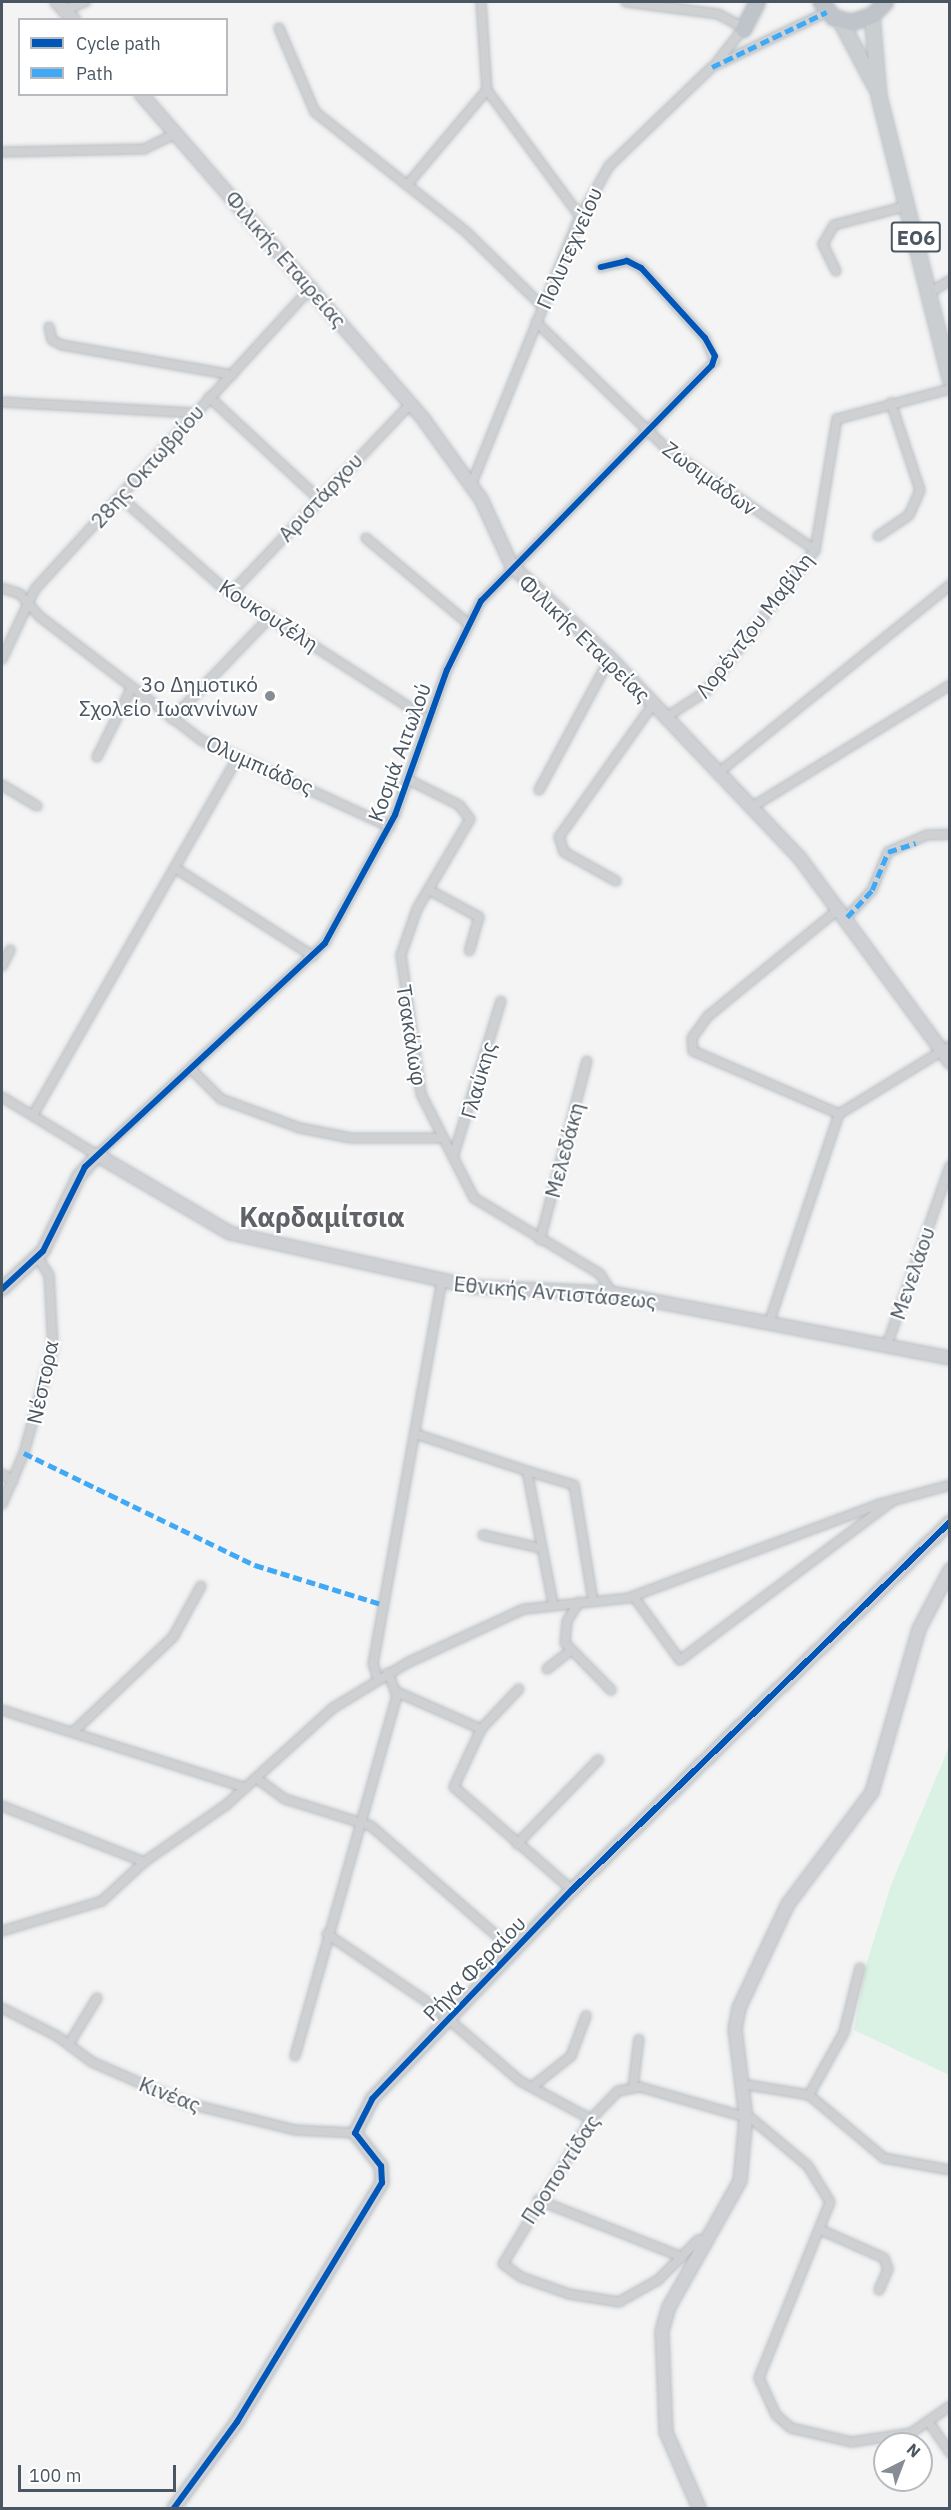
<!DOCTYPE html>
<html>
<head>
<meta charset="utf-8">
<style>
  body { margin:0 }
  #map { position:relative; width:951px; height:2510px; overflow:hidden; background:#f4f4f4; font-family:"IBM Plex Sans",sans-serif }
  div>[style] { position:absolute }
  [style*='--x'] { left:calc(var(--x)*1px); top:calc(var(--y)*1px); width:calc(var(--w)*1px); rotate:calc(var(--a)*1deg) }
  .green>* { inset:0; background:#d9f2e3 }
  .roads { filter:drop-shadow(0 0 2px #b9bec3) drop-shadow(0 0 2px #b9bec3) }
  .street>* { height:8px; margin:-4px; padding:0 4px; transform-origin:4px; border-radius:4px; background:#ced0d2 }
  .secondary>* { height:12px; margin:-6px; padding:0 6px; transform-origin:6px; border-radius:6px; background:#ced0d4 }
  .primary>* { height:14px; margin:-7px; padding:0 7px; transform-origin:7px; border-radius:7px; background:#caced1 }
  .highway>* { height:15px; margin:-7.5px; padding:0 7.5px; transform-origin:7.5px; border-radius:7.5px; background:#bec4c9 }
  .quiet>* { height:4.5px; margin-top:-2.25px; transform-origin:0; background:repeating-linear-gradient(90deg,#3fa9f5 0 9px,transparent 0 13.5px) }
  .cycleway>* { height:6px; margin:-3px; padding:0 3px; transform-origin:3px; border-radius:3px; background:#0057b8 }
  .dots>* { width:16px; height:16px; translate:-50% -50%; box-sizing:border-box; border:3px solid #fff; border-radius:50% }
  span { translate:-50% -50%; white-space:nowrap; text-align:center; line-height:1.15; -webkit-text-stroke:4.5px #fff; paint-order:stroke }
  .shield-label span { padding:2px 4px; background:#fff; border:2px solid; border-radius:4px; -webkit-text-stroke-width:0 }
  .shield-label { font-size:20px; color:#4a5661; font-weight:700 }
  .street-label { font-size:21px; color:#4a5661 }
  .poi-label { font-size:21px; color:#4a5661 }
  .right { translate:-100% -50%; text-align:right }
  .district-label { font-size:27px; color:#5f6368; font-weight:700 }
  .frame { position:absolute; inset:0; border:3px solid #4a5661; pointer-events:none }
  .legend { position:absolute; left:18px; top:18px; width:210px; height:78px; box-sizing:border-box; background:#fff; border:2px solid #b7bbc0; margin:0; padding:8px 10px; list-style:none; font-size:18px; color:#4a5661 }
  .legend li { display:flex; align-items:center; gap:12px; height:30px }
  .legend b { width:30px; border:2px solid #b7bbc0 }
  .north { position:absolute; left:873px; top:2432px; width:60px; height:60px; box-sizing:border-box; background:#fff; border:2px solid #b7bbc0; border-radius:50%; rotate:42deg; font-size:16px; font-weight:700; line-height:24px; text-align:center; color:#4a5661 }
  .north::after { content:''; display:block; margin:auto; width:21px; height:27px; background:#868d94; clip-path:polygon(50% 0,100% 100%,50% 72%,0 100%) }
  .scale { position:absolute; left:18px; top:2465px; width:158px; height:27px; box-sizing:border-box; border:3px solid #4a5661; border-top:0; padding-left:8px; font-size:18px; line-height:21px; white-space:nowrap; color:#4a5661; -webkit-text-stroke:4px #fff; paint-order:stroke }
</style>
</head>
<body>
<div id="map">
  <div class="green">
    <div style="clip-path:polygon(949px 1747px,950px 2075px,949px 2075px,854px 2030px,866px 1965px,891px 1885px)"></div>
  </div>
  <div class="roads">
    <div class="street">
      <div style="--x:481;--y:2;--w:88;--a:86.1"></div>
      <div style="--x:487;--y:90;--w:157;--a:53.6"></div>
      <div style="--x:626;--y:2;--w:93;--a:7.4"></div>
      <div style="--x:718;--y:14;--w:21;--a:28"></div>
      <div style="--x:737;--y:24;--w:8;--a:40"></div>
      <div style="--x:743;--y:29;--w:42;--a:128.2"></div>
      <div style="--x:65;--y:10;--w:22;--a:-22"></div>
      <div style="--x:279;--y:28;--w:91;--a:66.8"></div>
      <div style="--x:315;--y:112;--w:191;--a:38.4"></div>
      <div style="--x:465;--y:231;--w:107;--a:44.2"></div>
      <div style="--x:2;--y:152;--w:142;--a:-1.2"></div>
      <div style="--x:144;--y:149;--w:34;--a:-26"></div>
      <div style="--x:407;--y:185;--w:124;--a:-49.9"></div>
      <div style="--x:836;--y:271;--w:30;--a:-116"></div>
      <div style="--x:823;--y:244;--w:22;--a:-60"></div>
      <div style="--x:834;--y:225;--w:75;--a:-14.6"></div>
      <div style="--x:931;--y:292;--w:22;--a:-32"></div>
      <div style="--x:536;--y:322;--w:184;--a:44.1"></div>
      <div style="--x:668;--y:450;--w:178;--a:34.2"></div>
      <div style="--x:49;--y:327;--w:13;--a:77"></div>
      <div style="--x:52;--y:340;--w:11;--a:27"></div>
      <div style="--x:62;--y:345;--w:173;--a:10"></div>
      <div style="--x:209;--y:397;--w:149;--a:42.8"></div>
      <div style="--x:2;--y:402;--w:192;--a:3.3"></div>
      <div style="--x:472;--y:483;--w:278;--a:-68"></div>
      <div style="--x:576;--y:225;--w:68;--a:-60.8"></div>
      <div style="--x:609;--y:166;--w:143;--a:-43.9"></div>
      <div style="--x:712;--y:67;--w:127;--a:-25.6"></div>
      <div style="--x:120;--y:497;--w:136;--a:41.4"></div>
      <div style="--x:222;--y:587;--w:245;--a:32.7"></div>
      <div style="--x:878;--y:536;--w:37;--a:-34"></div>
      <div style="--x:909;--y:515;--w:27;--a:-66"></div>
      <div style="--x:920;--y:490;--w:92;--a:-108.4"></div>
      <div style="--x:366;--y:538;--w:134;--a:39.9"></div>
      <div style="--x:2;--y:588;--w:19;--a:18"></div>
      <div style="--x:20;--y:594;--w:29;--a:49"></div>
      <div style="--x:39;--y:616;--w:204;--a:37.4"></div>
      <div style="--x:201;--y:740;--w:208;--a:24.7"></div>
      <div style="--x:231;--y:593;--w:262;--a:-46.5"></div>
      <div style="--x:2;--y:659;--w:77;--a:-64.8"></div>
      <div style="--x:35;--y:589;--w:410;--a:-47.5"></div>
      <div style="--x:665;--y:718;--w:48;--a:-33"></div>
      <div style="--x:705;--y:692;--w:180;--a:-52.2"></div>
      <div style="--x:815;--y:550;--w:133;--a:-80.5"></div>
      <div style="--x:837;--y:419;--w:117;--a:-14.9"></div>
      <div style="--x:172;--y:719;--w:143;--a:-46.1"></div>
      <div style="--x:97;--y:757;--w:78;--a:-63.4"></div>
      <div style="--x:718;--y:773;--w:299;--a:-39"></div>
      <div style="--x:407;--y:779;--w:58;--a:26.6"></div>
      <div style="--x:459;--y:805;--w:18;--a:52"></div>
      <div style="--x:470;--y:819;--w:104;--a:120.5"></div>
      <div style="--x:417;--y:909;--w:49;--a:109.2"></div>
      <div style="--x:401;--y:955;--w:140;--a:81.8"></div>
      <div style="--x:421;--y:1094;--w:117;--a:63"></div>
      <div style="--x:474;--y:1198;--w:147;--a:31.1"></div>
      <div style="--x:600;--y:1274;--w:22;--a:58"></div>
      <div style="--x:2;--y:785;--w:41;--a:31"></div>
      <div style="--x:539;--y:790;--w:150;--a:-61.7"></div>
      <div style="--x:752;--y:807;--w:233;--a:-31.6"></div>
      <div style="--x:175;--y:868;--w:164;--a:32.5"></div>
      <div style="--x:616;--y:881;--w:60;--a:-150.9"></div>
      <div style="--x:564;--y:852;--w:16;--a:-108"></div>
      <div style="--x:559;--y:837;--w:163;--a:-54.7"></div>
      <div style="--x:429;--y:890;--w:57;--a:28.4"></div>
      <div style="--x:479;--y:917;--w:35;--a:106"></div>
      <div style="--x:840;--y:908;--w:171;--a:140.7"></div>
      <div style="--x:708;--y:1016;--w:27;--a:126"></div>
      <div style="--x:692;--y:1038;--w:13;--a:86"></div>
      <div style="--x:693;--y:1051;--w:159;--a:23.3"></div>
      <div style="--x:839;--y:1114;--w:130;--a:-31.5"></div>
      <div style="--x:847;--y:917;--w:37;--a:-47"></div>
      <div style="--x:872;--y:890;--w:41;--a:-67.2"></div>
      <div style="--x:888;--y:852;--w:43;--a:-23.6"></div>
      <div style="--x:927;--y:835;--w:23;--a:-2"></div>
      <div style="--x:2;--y:966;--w:18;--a:-63"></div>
      <div style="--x:192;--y:1070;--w:41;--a:45"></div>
      <div style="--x:221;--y:1099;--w:84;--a:20.2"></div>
      <div style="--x:300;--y:1128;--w:52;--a:11.1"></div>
      <div style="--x:351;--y:1138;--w:91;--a:0"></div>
      <div style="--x:2;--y:1097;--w:111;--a:31.4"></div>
      <div style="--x:97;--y:1155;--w:311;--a:-42.9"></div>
      <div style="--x:325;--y:943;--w:146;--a:-61.3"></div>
      <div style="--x:395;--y:815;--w:154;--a:-70.3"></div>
      <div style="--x:447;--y:670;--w:77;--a:-63.8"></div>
      <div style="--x:481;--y:601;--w:335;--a:-45.7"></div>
      <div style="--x:715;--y:361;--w:25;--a:-113"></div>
      <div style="--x:705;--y:338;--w:95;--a:-132.4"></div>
      <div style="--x:641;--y:268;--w:16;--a:-153"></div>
      <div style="--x:627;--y:261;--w:27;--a:167"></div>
      <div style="--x:33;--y:1115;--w:413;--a:-60.2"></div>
      <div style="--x:453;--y:1157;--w:163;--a:-72.9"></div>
      <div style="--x:540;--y:1240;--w:185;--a:-75.3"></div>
      <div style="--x:769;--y:1323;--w:220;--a:-71.5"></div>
      <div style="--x:887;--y:1345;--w:190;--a:-70.6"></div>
      <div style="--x:416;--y:1434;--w:117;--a:18.4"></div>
      <div style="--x:527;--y:1471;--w:136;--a:78.9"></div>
      <div style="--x:527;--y:1471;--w:49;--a:16.6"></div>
      <div style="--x:574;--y:1485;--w:118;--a:80.7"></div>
      <div style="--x:2;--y:1474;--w:13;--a:32"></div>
      <div style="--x:2;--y:1504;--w:56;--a:-66.7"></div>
      <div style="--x:24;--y:1453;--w:109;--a:-74.6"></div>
      <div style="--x:53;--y:1348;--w:73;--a:-93.1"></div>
      <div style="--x:49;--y:1275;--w:20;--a:-123"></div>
      <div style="--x:483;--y:1535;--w:58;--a:12.8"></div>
      <div style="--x:634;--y:1597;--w:78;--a:53.9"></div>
      <div style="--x:680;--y:1660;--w:267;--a:-36.8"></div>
      <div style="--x:579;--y:1602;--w:22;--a:122"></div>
      <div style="--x:567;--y:1621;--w:22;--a:95"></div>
      <div style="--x:565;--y:1643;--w:66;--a:45.6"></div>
      <div style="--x:547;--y:1669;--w:29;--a:-38"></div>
      <div style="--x:378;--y:1679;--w:16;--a:-108"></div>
      <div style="--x:373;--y:1664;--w:389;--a:-79.8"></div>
      <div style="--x:397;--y:1692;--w:92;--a:23.8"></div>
      <div style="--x:481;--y:1729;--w:64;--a:115"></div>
      <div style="--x:454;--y:1787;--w:157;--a:41.1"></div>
      <div style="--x:2;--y:1710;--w:256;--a:17.7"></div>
      <div style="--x:481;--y:1729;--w:55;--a:-46.5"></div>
      <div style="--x:73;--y:1732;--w:138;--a:-43.5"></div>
      <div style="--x:173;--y:1637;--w:58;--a:-61.2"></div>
      <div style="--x:256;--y:1778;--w:36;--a:36"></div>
      <div style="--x:285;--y:1799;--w:90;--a:17.4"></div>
      <div style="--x:371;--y:1826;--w:189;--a:41.1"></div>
      <div style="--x:2;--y:1806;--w:153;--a:21.5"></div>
      <div style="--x:517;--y:1844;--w:117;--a:-46"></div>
      <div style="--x:2;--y:1931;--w:104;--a:-16.7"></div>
      <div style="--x:102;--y:1901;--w:57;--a:-42.9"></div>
      <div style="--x:144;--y:1862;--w:100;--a:-34.8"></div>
      <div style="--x:226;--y:1805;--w:144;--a:-42.2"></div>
      <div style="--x:333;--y:1708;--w:87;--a:-31.3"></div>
      <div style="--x:407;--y:1663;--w:129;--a:-24.8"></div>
      <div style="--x:524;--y:1609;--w:105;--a:-6"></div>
      <div style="--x:628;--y:1598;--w:269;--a:-20.5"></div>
      <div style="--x:880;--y:1504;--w:73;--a:-15.2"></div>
      <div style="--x:327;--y:1934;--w:127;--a:34.1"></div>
      <div style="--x:432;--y:2005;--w:116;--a:40.8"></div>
      <div style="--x:520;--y:2081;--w:81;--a:28.2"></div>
      <div style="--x:2;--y:2008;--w:62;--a:27"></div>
      <div style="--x:57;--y:2036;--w:44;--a:36.6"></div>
      <div style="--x:92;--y:2062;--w:103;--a:23.6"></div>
      <div style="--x:186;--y:2103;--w:112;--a:13.9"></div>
      <div style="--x:295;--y:2130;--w:60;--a:2.9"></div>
      <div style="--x:69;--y:2044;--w:54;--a:-58.7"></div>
      <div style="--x:295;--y:2056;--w:374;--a:-74.2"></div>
      <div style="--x:397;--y:1696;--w:25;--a:-111"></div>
      <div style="--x:742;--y:2084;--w:68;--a:9.3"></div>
      <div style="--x:809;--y:2095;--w:98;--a:40"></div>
      <div style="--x:884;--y:2158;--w:67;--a:10.3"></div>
      <div style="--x:532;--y:2087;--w:50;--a:-38.5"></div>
      <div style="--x:571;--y:2056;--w:43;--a:-69.4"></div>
      <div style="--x:633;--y:2087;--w:48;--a:-82.9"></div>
      <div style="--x:809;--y:2095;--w:72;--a:-60.9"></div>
      <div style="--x:844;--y:2032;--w:66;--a:-76"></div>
      <div style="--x:538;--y:2200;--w:155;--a:21.6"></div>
      <div style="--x:821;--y:2230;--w:69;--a:24"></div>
      <div style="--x:884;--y:2258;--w:12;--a:70"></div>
      <div style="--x:888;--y:2269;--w:23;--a:113"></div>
      <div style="--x:709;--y:2239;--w:11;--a:175"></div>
      <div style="--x:698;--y:2240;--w:57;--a:135"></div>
      <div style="--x:658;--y:2280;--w:45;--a:150.6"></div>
      <div style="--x:619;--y:2302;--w:51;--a:-170.9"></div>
      <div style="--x:569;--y:2294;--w:51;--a:-160.5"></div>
      <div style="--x:521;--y:2277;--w:22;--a:-144"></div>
      <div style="--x:503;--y:2264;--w:170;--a:-58.7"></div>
      <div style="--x:591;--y:2119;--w:39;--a:-46"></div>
      <div style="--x:618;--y:2091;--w:22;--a:-10"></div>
      <div style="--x:640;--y:2087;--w:116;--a:15.9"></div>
      <div style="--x:752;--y:2119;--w:73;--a:40"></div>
      <div style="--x:808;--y:2166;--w:42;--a:58.6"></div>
      <div style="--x:830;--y:2202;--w:190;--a:112"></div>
      <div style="--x:759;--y:2378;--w:41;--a:65.3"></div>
      <div style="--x:776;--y:2415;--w:20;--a:41"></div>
      <div style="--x:791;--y:2428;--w:63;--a:12.9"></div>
      <div style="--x:852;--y:2442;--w:60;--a:-8.7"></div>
      <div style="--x:911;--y:2433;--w:47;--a:-34.7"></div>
      <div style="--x:928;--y:2421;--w:39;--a:55"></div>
    </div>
    <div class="secondary">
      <div style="--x:57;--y:2;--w:25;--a:47"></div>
      <div style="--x:141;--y:94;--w:432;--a:49"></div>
      <div style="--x:424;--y:420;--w:97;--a:54.2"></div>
      <div style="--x:481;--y:499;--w:74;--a:65.2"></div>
      <div style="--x:512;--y:566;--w:134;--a:43.2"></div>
      <div style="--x:610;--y:658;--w:274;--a:46.5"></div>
      <div style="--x:799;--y:857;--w:255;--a:53.6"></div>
      <div style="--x:2;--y:1289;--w:56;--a:-42.8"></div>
      <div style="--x:43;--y:1251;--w:83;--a:-64.4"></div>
      <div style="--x:79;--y:1176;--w:28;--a:-49"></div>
      <div style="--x:97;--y:1155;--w:154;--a:30.4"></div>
      <div style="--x:230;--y:1233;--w:250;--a:12.5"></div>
      <div style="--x:474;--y:1287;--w:138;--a:2.5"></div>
      <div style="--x:612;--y:1293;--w:344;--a:10.9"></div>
      <div style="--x:174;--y:2508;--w:107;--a:-53.8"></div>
      <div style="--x:237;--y:2422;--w:280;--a:-58.8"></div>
      <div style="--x:382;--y:2183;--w:17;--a:-93"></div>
      <div style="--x:381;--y:2166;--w:42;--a:-128.2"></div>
      <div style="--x:355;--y:2133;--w:38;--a:-63"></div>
      <div style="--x:372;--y:2099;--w:289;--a:-46.3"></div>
      <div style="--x:572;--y:1890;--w:528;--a:-44.23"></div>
      <div style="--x:699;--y:2508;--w:83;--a:-113.5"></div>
      <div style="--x:666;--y:2432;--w:101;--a:-92.3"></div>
      <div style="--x:662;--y:2331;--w:25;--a:-74"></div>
      <div style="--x:669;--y:2307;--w:145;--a:-60.6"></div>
      <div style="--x:740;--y:2181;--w:63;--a:-84.6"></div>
      <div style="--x:746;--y:2118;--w:90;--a:-97"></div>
      <div style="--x:735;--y:2029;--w:21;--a:-79"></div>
      <div style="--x:739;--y:2008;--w:115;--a:-64.8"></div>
      <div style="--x:788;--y:1904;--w:140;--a:-53.1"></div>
      <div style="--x:872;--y:1792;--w:170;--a:-73.9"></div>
      <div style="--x:919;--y:1629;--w:67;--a:-62.3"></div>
    </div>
    <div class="primary">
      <div style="--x:872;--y:15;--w:81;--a:85.1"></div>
      <div style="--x:879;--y:96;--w:292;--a:75.9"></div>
      <div style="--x:840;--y:20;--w:75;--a:62.1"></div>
    </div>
    <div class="highway">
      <div style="--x:821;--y:2;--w:19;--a:51"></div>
      <div style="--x:833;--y:17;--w:19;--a:16"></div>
      <div style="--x:851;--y:22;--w:22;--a:-18"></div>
      <div style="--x:872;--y:15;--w:18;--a:-45"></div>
      <div style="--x:743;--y:29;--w:30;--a:-63"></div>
    </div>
  </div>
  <div class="quiet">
    <div style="--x:712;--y:67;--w:127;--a:-25.6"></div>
    <div style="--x:847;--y:917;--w:37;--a:-47"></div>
    <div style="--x:872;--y:890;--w:41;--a:-67.2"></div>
    <div style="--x:888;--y:852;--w:29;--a:-18"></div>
    <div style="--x:24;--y:1453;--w:257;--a:25.9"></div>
    <div style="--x:255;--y:1565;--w:135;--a:17.2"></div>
  </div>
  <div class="cycleway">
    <div style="--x:2;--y:1289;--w:56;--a:-42.8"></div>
    <div style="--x:43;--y:1251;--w:94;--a:-63.4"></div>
    <div style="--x:85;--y:1167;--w:328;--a:-43"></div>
    <div style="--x:325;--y:943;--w:146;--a:-61.3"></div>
    <div style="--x:395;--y:815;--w:154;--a:-70.3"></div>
    <div style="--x:447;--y:670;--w:77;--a:-63.8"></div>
    <div style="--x:481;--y:601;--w:330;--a:-45.6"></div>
    <div style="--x:712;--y:365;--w:9;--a:-72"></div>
    <div style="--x:715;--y:356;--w:21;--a:-119"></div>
    <div style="--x:705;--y:338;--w:95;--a:-132.4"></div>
    <div style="--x:641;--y:268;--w:16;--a:-153"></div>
    <div style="--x:627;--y:261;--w:27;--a:167"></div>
    <div style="--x:174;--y:2508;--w:107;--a:-53.8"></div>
    <div style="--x:237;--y:2422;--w:280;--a:-58.8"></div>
    <div style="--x:382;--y:2183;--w:17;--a:-93"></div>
    <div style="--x:381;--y:2166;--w:42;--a:-128.2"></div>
    <div style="--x:355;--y:2133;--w:38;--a:-63"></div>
    <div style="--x:372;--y:2099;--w:289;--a:-46.3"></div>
    <div style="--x:572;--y:1890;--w:528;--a:-44.23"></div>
  </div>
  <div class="dots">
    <div style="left:270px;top:696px;background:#868d94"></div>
  </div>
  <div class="shield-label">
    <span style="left:916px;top:237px">ΕΟ6</span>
  </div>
  <div class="street-label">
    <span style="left:569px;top:248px;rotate:-66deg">Πολυτεχνείου</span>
    <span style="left:286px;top:259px;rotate:49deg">Φιλικής Εταιρείας</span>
    <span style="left:147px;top:466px;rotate:-48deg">28ης Οκτωβρίου</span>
    <span style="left:710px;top:478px;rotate:36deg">Ζωσιμάδων</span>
    <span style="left:320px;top:497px;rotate:-47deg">Αριστάρχου</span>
    <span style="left:269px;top:615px;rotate:33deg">Κουκουζέλη</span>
    <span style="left:754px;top:625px;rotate:-52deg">Λορέντζου Μαβίλη</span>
    <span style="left:585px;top:638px;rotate:44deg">Φιλικής Εταιρείας</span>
    <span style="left:399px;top:752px;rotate:-70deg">Κοσμά Αιτωλού</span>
    <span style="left:260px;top:765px;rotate:24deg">Ολυμπιάδος</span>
    <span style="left:412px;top:1035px;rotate:81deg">Τσακάλωφ</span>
    <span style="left:478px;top:1080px;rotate:-74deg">Γλαύκης</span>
    <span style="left:564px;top:1150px;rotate:-75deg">Μελεδάκη</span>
    <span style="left:912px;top:1273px;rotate:-71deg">Μενελάου</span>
    <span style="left:555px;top:1292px;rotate:5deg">Εθνικής Αντιστάσεως</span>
    <span style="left:42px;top:1382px;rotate:-78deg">Νέστορα</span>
    <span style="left:474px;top:1968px;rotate:-46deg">Ρήγα Φεραίου</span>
    <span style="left:170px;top:2094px;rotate:21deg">Κινέας</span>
    <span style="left:560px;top:2169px;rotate:-57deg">Προποντίδας</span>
  </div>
  <div class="poi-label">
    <span class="right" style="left:258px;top:696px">3ο Δημοτικό<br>Σχολείο Ιωαννίνων</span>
  </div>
  <div class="district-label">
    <span style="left:322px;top:1217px">Καρδαμίτσια</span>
  </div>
  <div class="frame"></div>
  <ul class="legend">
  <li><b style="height:8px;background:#0057b8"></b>Cycle path</li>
  <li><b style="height:8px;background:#3fa9f5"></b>Path</li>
  </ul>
  <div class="north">N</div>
  <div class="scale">100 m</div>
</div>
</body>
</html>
